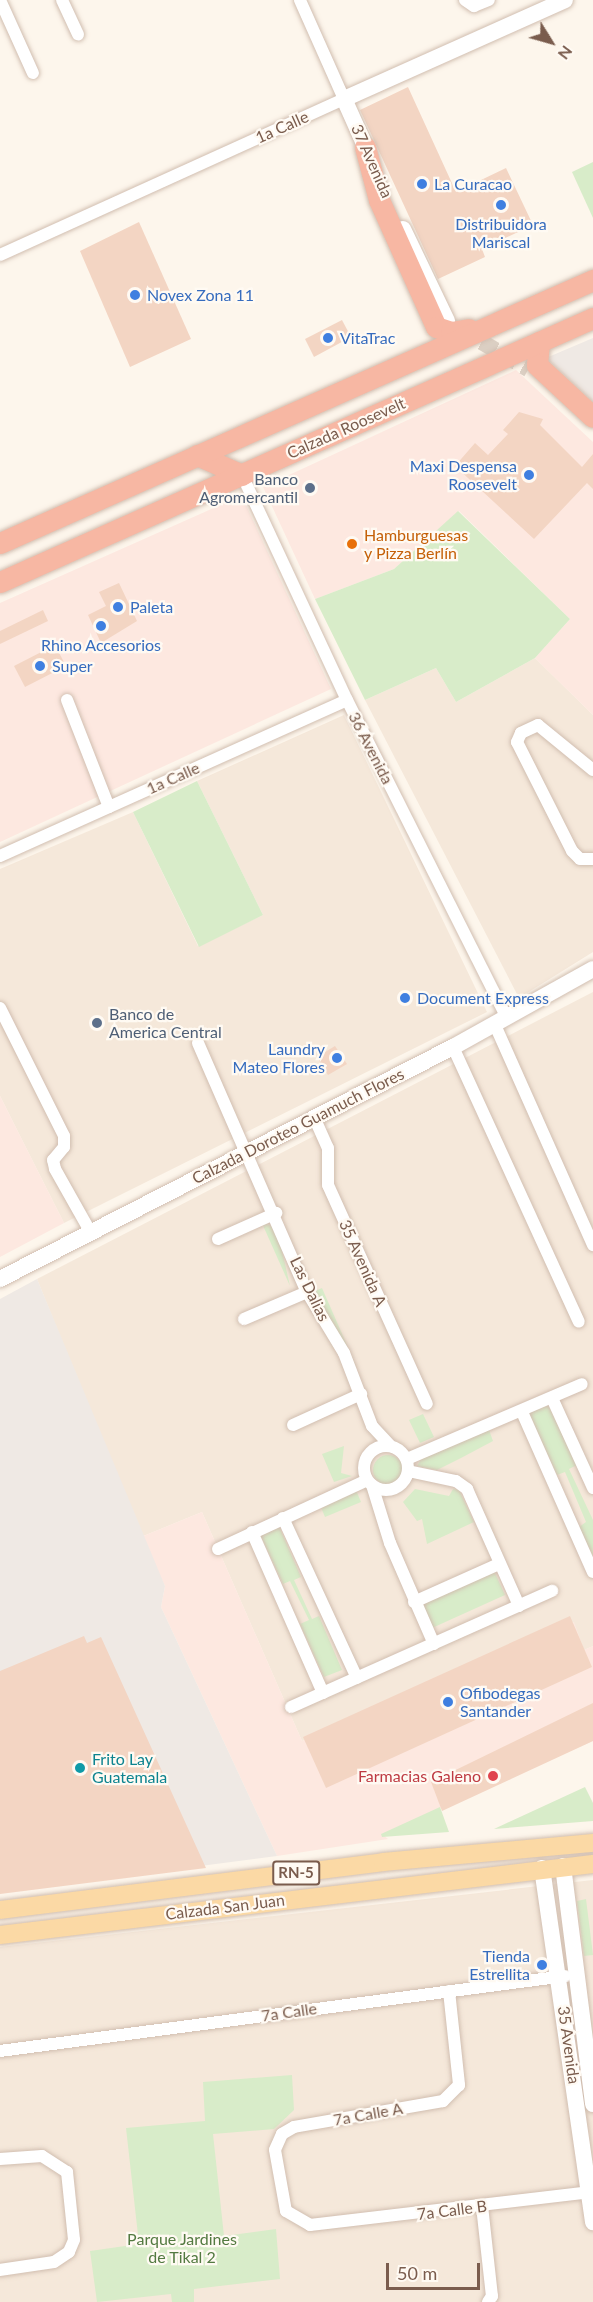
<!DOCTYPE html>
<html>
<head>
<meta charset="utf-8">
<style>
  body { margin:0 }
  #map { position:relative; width:593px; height:2302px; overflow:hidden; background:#fdf6ec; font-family:Lato,sans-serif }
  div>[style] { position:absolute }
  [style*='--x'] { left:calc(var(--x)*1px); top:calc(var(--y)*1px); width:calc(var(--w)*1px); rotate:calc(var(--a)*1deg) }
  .residential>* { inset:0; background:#f5e8da }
  .commercial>* { inset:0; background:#fde8e0 }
  .industrial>* { inset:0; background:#efe9e4 }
  .green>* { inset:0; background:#d8ecc9 }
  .round { border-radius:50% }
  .building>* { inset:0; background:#f3d5c3 }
  .secondary-tunnel>* { height:16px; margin-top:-8px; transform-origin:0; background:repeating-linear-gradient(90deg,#dcd0c4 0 16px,transparent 0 24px) }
  .roads { filter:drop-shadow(0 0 2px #d1beb0) drop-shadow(0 0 2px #d1beb0) }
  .street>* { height:12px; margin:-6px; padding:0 6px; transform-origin:6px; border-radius:6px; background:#fff }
  .street>.ring { margin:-6px; padding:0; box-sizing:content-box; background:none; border:12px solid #fff; border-radius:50% }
  .secondary>* { height:16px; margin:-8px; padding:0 8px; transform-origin:8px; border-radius:8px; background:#fff }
  .primary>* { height:18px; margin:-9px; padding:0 9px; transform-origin:9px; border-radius:9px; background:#fbd9a5 }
  .highway>* { height:21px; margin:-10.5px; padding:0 10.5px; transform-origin:10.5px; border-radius:10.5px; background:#f7b7a3 }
  .dots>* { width:16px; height:16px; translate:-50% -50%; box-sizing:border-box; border:3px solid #fffaf3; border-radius:50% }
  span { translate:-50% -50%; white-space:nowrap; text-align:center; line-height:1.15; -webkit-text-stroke:4.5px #fffaf3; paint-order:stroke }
  .shield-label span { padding:2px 4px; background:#fffaf3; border:2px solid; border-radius:4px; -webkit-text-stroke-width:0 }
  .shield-label { font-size:15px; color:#7a5c4d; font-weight:700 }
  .street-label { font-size:16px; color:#7a5c4d }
  .shop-label { font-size:16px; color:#366cbe }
  .left { translate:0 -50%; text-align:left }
  .right { translate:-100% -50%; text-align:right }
  .service-label { font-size:16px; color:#4e5e75 }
  .food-label { font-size:16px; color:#c56008 }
  .culture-label { font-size:16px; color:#0d838f }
  .health-label { font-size:16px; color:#be3a42 }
  .park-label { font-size:16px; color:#537a41 }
  .north { position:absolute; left:521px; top:12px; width:60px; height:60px; -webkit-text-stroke:4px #fffaf3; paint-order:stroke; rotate:127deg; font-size:16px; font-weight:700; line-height:24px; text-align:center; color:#7a5c4d }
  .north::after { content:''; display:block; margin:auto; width:21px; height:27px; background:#7a5c4d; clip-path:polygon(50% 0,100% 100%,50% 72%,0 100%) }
  .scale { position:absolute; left:386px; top:2263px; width:94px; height:27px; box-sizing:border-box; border:3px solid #7a5c4d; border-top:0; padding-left:8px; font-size:18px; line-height:21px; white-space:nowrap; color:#7a5c4d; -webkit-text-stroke:4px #fffaf3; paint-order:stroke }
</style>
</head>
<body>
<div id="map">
  <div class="residential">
    <div style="clip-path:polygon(535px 658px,593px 715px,593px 952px,519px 998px,365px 700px,436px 668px,456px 702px)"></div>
    <div style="clip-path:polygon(344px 715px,487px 1012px,64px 1223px,0 1096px,0 869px,133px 812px,198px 946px,263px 915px,197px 781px)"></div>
    <div style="clip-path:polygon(593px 992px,593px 1646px,584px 1650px,573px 1622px,302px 1741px,202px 1512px,141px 1537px,37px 1279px)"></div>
    <div style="clip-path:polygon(593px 1880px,593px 2302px,0 2302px,0 1947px)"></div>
  </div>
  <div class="commercial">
    <div style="clip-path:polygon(516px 370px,593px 442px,593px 715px,535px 658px,570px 619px,459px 511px,394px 569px,315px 599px,263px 487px)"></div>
    <div style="clip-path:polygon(236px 498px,245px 503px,331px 689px,0 842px,0 603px)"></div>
    <div style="clip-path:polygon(0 1096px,64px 1223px,0 1257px)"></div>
    <div style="clip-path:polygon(202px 1512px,302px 1741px,574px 1622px,584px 1650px,593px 1646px,593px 1741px,382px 1834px,388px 1839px,277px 1856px,161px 1607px,165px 1586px,141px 1537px)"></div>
  </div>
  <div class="industrial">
    <div style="clip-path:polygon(593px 338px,593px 402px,546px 358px)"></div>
    <div style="clip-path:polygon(37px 1279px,165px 1586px,161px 1607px,277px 1856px,0 1892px,0 1299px)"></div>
  </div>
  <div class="green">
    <div style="clip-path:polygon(593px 162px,593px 218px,572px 172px)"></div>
    <div style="clip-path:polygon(458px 511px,570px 619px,535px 658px,456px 702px,436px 668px,365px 700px,315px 599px,394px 569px)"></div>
    <div style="clip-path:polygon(197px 781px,263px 915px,199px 947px,133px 812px)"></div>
    <div style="clip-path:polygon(261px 1221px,277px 1229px,290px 1286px)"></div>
    <div style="clip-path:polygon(322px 1288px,357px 1368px,313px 1292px)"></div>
    <div style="clip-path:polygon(548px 1405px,577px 1465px,569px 1469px,593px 1520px,593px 1556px,579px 1527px,586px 1522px,565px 1472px,557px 1475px,529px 1413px)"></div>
    <div style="clip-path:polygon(423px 1414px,434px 1437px,420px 1443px,409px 1420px)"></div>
    <div style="clip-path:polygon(489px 1430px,493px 1441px,461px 1458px,437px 1470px,417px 1466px,423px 1456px)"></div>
    <div style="clip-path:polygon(344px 1446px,341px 1473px,352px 1476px,334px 1482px,322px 1454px)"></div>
    <div class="round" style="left:373px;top:1455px;width:30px;height:30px"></div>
    <div style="clip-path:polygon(415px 1489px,449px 1496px,453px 1489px,459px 1490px,474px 1522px,427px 1544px,422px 1519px,417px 1521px,403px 1502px)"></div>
    <div style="clip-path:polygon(356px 1490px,361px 1502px,325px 1517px,320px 1505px)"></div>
    <div style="clip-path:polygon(278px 1524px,301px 1577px,294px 1580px,312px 1619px,319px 1616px,342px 1670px,324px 1677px,300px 1624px,309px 1620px,290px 1581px,283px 1584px,259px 1532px)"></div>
    <div style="clip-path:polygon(494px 1571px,505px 1595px,432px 1628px,421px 1604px)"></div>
    <div style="clip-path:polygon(585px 1787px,593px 1803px,593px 1821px,494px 1829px)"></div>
    <div style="clip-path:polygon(440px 1807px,449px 1832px,382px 1837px,381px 1834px)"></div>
    <div style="clip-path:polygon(586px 1899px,593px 1955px,584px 1956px,577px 1901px)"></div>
    <div style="clip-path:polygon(292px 2075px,294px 2110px,274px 2129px,213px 2134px,224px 2236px,276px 2229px,280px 2279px,194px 2289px,194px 2302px,172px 2302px,171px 2294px,97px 2302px,90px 2251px,139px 2244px,126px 2128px,205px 2121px,203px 2082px)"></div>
  </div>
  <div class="building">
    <div style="clip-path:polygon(408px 87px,456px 192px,506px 168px,533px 225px,482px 249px,485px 257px,438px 279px,360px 110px)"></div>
    <div style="clip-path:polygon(139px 222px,191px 339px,130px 367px,80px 251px)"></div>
    <div style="clip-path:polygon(342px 320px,351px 337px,314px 357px,305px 339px)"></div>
    <div style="clip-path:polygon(519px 412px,543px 419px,540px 425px,582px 467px,593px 454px,593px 489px,587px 483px,534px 539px,455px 466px,475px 443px,488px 455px,508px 434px,503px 430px)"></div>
    <div style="clip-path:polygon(119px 583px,137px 621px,101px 643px,88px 615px,106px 606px,99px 592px)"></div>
    <div style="clip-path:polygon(43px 610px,48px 621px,0 644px,0 631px)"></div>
    <div style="clip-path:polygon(55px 645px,66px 666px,25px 687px,14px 666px)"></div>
    <div style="clip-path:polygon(335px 1046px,347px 1064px,328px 1075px,317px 1057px)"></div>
    <div style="clip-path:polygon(570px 1616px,592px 1667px,326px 1788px,303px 1737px)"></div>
    <div style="clip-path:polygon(84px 1636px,87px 1643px,101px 1637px,206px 1868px,0 1894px,0 1671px)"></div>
    <div style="clip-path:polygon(593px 1703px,593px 1741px,442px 1811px,431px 1782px)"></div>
  </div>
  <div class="secondary-tunnel">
    <div style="--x:461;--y:330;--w:78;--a:30.2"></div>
  </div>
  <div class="roads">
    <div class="street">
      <div style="--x:0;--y:0;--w:80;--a:65.7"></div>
      <div style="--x:62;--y:0;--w:38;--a:65"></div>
      <div style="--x:465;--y:0;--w:11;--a:34"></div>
      <div style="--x:474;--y:6;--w:16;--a:-22"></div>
      <div style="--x:0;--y:255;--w:378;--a:-24.4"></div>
      <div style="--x:344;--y:99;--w:108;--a:-114"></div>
      <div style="--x:242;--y:475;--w:248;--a:65"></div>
      <div style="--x:347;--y:700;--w:356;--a:63.3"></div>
      <div style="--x:67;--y:700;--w:115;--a:68.6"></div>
      <div style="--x:593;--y:770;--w:71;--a:-140.7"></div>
      <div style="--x:538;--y:725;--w:19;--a:155"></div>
      <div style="--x:521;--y:733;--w:10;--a:114"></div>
      <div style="--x:517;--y:742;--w:122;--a:63.2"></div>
      <div style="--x:572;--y:851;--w:11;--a:45"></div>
      <div style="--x:580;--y:859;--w:13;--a:0"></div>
      <div style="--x:0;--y:856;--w:380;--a:-24.2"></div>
      <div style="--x:0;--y:1008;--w:143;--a:63.4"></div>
      <div style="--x:64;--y:1136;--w:11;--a:90"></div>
      <div style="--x:64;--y:1147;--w:17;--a:130"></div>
      <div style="--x:53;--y:1160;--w:9;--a:77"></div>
      <div style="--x:55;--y:1169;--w:73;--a:60.6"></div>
      <div style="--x:495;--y:1025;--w:241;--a:66"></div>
      <div style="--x:198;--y:1043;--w:272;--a:66.4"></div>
      <div style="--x:307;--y:1292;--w:71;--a:58.8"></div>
      <div style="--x:344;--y:1353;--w:78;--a:69"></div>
      <div style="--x:372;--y:1426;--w:26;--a:47"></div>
      <div style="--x:453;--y:1047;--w:302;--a:65.4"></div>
      <div style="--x:314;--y:1117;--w:34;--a:66"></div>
      <div style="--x:328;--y:1148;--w:37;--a:90"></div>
      <div style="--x:328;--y:1185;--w:240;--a:65.7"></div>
      <div style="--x:218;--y:1239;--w:64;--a:-24.1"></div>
      <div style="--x:244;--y:1319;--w:69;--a:-23.2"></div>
      <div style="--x:552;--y:1398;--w:99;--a:65.5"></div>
      <div style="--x:522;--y:1412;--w:175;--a:66.1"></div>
      <div style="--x:293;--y:1425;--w:75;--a:-24.5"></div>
      <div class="ring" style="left:364px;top:1446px;width:32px;height:32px"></div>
      <div style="--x:407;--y:1459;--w:190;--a:-23.2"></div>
      <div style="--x:408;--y:1471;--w:49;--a:11.8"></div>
      <div style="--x:456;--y:1481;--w:14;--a:36"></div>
      <div style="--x:467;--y:1489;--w:128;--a:66"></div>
      <div style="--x:372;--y:1485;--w:61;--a:72.8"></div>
      <div style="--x:390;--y:1543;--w:110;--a:66.5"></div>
      <div style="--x:283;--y:1518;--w:176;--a:65.2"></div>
      <div style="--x:252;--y:1532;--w:176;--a:66.2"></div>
      <div style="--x:218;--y:1549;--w:164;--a:-24.8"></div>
      <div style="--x:414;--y:1602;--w:93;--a:-24.1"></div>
      <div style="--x:291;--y:1707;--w:286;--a:-24"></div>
      <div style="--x:449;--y:1991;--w:95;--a:83.9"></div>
      <div style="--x:459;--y:2085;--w:23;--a:135"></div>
      <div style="--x:443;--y:2101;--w:151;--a:170.1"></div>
      <div style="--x:294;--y:2127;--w:14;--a:150"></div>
      <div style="--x:282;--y:2134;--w:17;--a:114"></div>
      <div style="--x:275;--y:2150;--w:62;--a:79.8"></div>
      <div style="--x:286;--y:2211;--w:28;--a:30"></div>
      <div style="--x:310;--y:2225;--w:285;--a:-6.7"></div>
      <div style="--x:0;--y:2051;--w:570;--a:-7.56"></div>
      <div style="--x:0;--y:2159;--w:42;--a:-4.1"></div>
      <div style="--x:42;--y:2156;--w:30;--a:33"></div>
      <div style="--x:67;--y:2172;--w:68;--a:84.1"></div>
      <div style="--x:74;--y:2240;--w:13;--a:113"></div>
      <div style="--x:69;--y:2252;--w:18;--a:146"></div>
      <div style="--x:54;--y:2262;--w:55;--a:171.6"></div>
      <div style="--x:482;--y:2206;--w:91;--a:83.7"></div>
      <div style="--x:492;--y:2296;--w:7;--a:124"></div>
    </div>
    <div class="secondary">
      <div style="--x:370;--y:157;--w:64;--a:-114.1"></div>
      <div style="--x:344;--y:99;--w:242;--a:-24.1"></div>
      <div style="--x:403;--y:229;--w:102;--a:64.4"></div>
      <div style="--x:0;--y:1279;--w:509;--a:-27.12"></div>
      <div style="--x:453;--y:1047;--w:160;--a:-29.1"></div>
      <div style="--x:563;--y:1866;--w:240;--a:82.8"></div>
      <div style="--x:542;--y:1868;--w:358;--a:81.8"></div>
    </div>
    <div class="primary">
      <div style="--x:0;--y:1910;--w:386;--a:-7.1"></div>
      <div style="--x:383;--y:1862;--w:211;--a:-5.2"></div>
      <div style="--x:0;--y:1935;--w:597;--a:-6.83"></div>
    </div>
    <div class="highway">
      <div style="--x:365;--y:147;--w:55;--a:75.2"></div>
      <div style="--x:379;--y:200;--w:139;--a:65.8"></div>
      <div style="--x:436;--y:327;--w:16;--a:18"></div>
      <div style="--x:451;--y:332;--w:18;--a:-9"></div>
      <div style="--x:539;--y:342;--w:23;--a:95"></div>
      <div style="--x:537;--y:365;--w:76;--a:42.9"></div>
      <div style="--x:197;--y:455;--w:49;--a:24"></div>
      <div style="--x:0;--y:543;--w:649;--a:-23.92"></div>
      <div style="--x:0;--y:582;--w:649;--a:-24"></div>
    </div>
  </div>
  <div class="dots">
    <div style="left:422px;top:184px;background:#3f7fe0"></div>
    <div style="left:501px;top:205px;background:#3f7fe0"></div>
    <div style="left:135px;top:295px;background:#3f7fe0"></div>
    <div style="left:328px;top:338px;background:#3f7fe0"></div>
    <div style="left:529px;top:475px;background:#3f7fe0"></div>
    <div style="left:310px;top:488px;background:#5c6f8a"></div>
    <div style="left:352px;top:544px;background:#e8710a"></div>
    <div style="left:118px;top:607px;background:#3f7fe0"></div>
    <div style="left:101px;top:626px;background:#3f7fe0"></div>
    <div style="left:40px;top:666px;background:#3f7fe0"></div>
    <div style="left:405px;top:998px;background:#3f7fe0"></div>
    <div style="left:97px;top:1023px;background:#5c6f8a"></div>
    <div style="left:337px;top:1058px;background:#3f7fe0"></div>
    <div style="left:448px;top:1702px;background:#3f7fe0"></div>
    <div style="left:80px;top:1768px;background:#0f9aa8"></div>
    <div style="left:493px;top:1776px;background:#e0444e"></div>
    <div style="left:542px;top:1965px;background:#3f7fe0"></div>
  </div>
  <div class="shield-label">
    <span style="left:296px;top:1873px">RN-5</span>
  </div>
  <div class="street-label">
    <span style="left:282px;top:127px;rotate:-24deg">1a Calle</span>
    <span style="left:372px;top:161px;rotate:66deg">37 Avenida</span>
    <span style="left:346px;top:428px;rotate:-24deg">Calzada Roosevelt</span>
    <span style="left:371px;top:748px;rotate:63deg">36 Avenida</span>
    <span style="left:173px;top:778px;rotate:-24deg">1a Calle</span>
    <span style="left:298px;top:1126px;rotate:-27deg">Calzada Doroteo Guamuch Flores</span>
    <span style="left:363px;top:1263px;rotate:66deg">35 Avenida A</span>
    <span style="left:310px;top:1289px;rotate:64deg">Las Dalias</span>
    <span style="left:225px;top:1907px;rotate:-7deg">Calzada San Juan</span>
    <span style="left:289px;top:2012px;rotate:-8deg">7a Calle</span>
    <span style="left:569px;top:2045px;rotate:82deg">35 Avenida</span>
    <span style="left:368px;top:2114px;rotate:-10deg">7a Calle A</span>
    <span style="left:452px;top:2210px;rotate:-7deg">7a Calle B</span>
  </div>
  <div class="shop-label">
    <span class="left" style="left:434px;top:184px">La Curacao</span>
    <span style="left:501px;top:233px">Distribuidora<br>Mariscal</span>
    <span class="left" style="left:147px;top:295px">Novex Zona 11</span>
    <span class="left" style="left:340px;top:338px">VitaTrac</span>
    <span class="right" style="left:517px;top:475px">Maxi Despensa<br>Roosevelt</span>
    <span class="left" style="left:130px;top:607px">Paleta</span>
    <span style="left:101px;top:645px">Rhino Accesorios</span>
    <span class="left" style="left:52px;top:666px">Super</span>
    <span class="left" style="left:417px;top:998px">Document Express</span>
    <span class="right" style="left:325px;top:1058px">Laundry<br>Mateo Flores</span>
    <span class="left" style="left:460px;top:1702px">Ofibodegas<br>Santander</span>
    <span class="right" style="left:530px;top:1965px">Tienda<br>Estrellita</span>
  </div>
  <div class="service-label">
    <span class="right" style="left:298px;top:488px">Banco<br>Agromercantil</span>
    <span class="left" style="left:109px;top:1023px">Banco de<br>America Central</span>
  </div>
  <div class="food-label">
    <span class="left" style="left:364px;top:544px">Hamburguesas<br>y Pizza Berlín</span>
  </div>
  <div class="culture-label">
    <span class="left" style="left:92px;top:1768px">Frito Lay<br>Guatemala</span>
  </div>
  <div class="health-label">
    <span class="right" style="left:481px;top:1776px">Farmacias Galeno</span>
  </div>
  <div class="park-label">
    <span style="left:182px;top:2248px">Parque Jardines<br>de Tikal 2</span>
  </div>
  <div class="north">N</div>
  <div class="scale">50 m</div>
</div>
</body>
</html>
